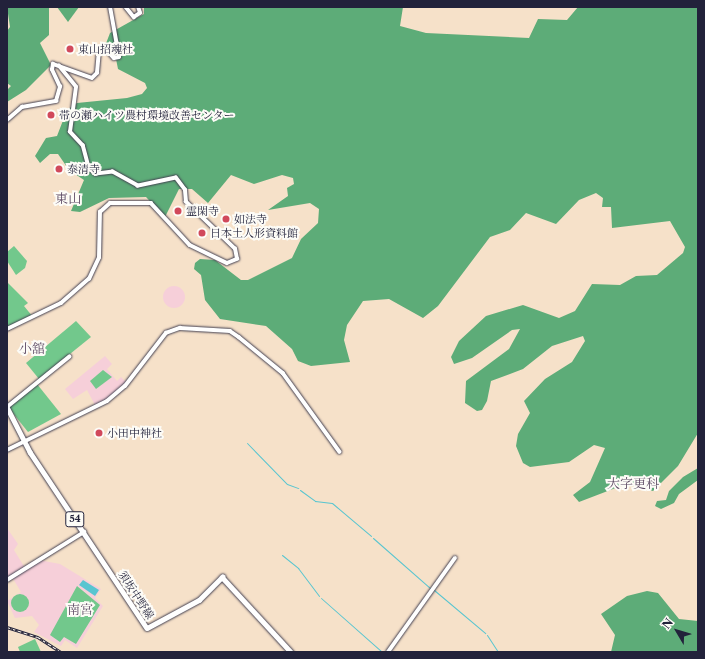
<!DOCTYPE html>
<html>
<head>
<meta charset="utf-8">
<style>
  body { margin:0 }
  #map { position:relative; width:705px; height:659px; overflow:hidden; background:#f6e1c9; font-family:"Libre Caslon Text","Noto Serif JP",serif }
  div>[style] { position:absolute }
  [style*='--x'] { left:calc(var(--x)*1px); top:calc(var(--y)*1px); width:calc(var(--w)*1px); rotate:calc(var(--a)*1deg) }
  .built>* { inset:0; background:#f6cfd9 }
  .round { border-radius:50% }
  .green>* { inset:0; background:#72c88c }
  .forest>* { inset:0; background:#5dac78 }
  .water>* { inset:0; background:#58c5d0 }
  .stream>* { height:1px; margin:-0.5px; padding:0 0.5px; transform-origin:0.5px; border-radius:0.5px; background:#58c5d0 }
  .roads { filter:drop-shadow(0 0 1px #423f50) drop-shadow(0 0 1px #423f50) }
  .minor>* { height:3.5px; margin:-1.75px; padding:0 1.75px; transform-origin:1.75px; border-radius:1.75px; background:#fff }
  .major>* { height:4.5px; margin:-2.25px; padding:0 2.25px; transform-origin:2.25px; border-radius:2.25px; background:#fff }
  .rail>* { height:2.5px; margin-top:-1.25px; transform-origin:0; background:repeating-linear-gradient(90deg,#fdfcf7 0 3px,#22223b 0 6px); box-sizing:border-box; border-block:1px solid #22223b }
  .dots>* { width:11px; height:11px; translate:-50% -50%; box-sizing:border-box; border:2px solid #fdfcf7; border-radius:50% }
  span { translate:-50% -50%; white-space:nowrap; text-align:center; line-height:1.15; -webkit-text-stroke:4px #fdfcf7; paint-order:stroke }
  .shield-label span { padding:1px 3px; background:#fdfcf7; border:1px solid; border-radius:3px; -webkit-text-stroke-width:0 }
  .shield-label { font-size:10px; color:#22223b; font-weight:700 }
  .poi-label { font-size:11px; color:#22223b }
  .left { translate:0 -50%; text-align:left }
  .street-label { font-size:11px; color:#22223b }
  .quarter-label { font-size:13px; color:#5e4b65 }
  .frame { position:absolute; inset:0; border:8px solid #22223b; pointer-events:none }
  .north { position:absolute; left:657px; top:611px; width:40px; height:40px; -webkit-text-stroke:3px #fdfcf7; paint-order:stroke; rotate:308deg; font-size:11px; font-weight:700; line-height:16px; text-align:center; color:#22223b }
  .north::after { content:''; display:block; margin:auto; width:14px; height:18px; background:#22223b; clip-path:polygon(50% 0,100% 100%,50% 72%,0 100%) }
</style>
</head>
<body>
<div id="map">
  <div class="built">
    <div class="round" style="left:163px;top:286px;width:22px;height:22px"></div>
    <div style="clip-path:polygon(105px 356px,112px 364px,107px 369px,117px 381px,121px 377px,127px 383px,96px 407px,87px 390px,73px 399px,65px 389px)"></div>
    <div style="clip-path:polygon(7px 528px,18px 544px,14px 550px,25px 568px,39px 560px,60px 564px,101px 589px,95px 598px,103px 606px,77px 648px,65px 640px,61px 646px,34px 632px,39px 625px,32px 616px,15px 618px,7px 601px,21px 592px,12px 577px,7px 580px)"></div>
  </div>
  <div class="green">
    <div style="clip-path:polygon(14px 246px,27px 261px,25px 268px,16px 275px,7px 261px,7px 252px)"></div>
    <div style="clip-path:polygon(7px 282px,28px 303px,24px 306px,33px 317px,7px 329px)"></div>
    <div style="clip-path:polygon(76px 321px,91px 337px,39px 379px,26px 363px)"></div>
    <div style="clip-path:polygon(103px 370px,112px 377px,96px 389px,90px 381px)"></div>
    <div style="clip-path:polygon(37px 384px,61px 414px,28px 432px,8px 407px)"></div>
    <div style="clip-path:polygon(77px 586px,100px 605px,76px 644px,64px 637px,60px 642px,50px 635px)"></div>
    <div class="round" style="left:11px;top:594px;width:18px;height:18px"></div>
    <div style="clip-path:polygon(35px 639px,41px 652px,20px 652px,18px 647px)"></div>
  </div>
  <div class="forest">
    <div style="clip-path:polygon(7px 7px,49px 7px,49px 35px,40px 43px,51px 65px,26px 90px,7px 102px,7px 90px,11px 86px,7px 83px,7px 31px,10px 27px)"></div>
    <div style="clip-path:polygon(57px 7px,79px 7px,68px 22px)"></div>
    <div style="clip-path:polygon(144px 7px,403px 7px,400px 26px,426px 33px,529px 38px,538px 19px,567px 20px,578px 7px,698px 7px,698px 433px,678px 466px,653px 491px,626px 484px,579px 502px,573px 495px,590px 482px,605px 448px,594px 445px,569px 462px,530px 467px,523px 463px,516px 446px,518px 434px,530px 413px,524px 401px,545px 379px,572px 362px,585px 341px,583px 336px,552px 346px,523px 369px,491px 381px,487px 401px,482px 410px,477px 411px,465px 403px,466px 381px,509px 349px,520px 329px,512px 330px,472px 358px,454px 364px,451px 357px,459px 341px,486px 316px,523px 305px,559px 318px,575px 311px,592px 284px,620px 285px,636px 276px,657px 275px,683px 253px,685px 247px,670px 221px,612px 228px,611px 207px,602px 207px,603px 198px,596px 193px,579px 200px,556px 224px,526px 213px,510px 230px,490px 237px,438px 306px,423px 318px,389px 299px,363px 301px,347px 325px,344px 340px,350px 362px,311px 366px,298px 361px,292px 349px,266px 326px,220px 319px,205px 300px,201px 275px,194px 269px,195px 263px,200px 259px,215px 260px,241px 280px,248px 280px,292px 258px,301px 239px,318px 223px,319px 209px,310px 203px,268px 210px,288px 196px,287px 188px,294px 184px,293px 178px,282px 175px,254px 184px,231px 175px,208px 203px,192px 189px,179px 189px,165px 217px,146px 197px,109px 198px,80px 212px,71px 211px,84px 180px,69px 170px,58px 154px,50px 154px,40px 163px,35px 156px,46px 138px,57px 136px,67px 110px,77px 103px,127px 98px,142px 94px,147px 88px,145px 83px,118px 69px,115px 54px,105px 46px,110px 33px,144px 14px)"></div>
    <div style="clip-path:polygon(698px 468px,698px 480px,679px 494px,674px 503px,661px 509px,655px 506px,657px 501px,666px 500px,669px 491px,683px 477px)"></div>
    <div style="clip-path:polygon(647px 591px,658px 593px,679px 619px,698px 621px,698px 652px,611px 652px,615px 635px,601px 614px,627px 596px)"></div>
  </div>
  <div class="water">
    <div style="clip-path:polygon(83px 580px,99px 590px,95px 596px,79px 585px)"></div>
  </div>
  <div class="stream">
    <div style="--x:247;--y:443;--w:57;--a:45.7"></div>
    <div style="--x:287;--y:484;--w:12;--a:20"></div>
    <div style="--x:300;--y:490;--w:19;--a:36"></div>
    <div style="--x:315;--y:501;--w:17;--a:7"></div>
    <div style="--x:332;--y:503;--w:51;--a:40.2"></div>
    <div style="--x:373;--y:538;--w:76;--a:41.3"></div>
    <div style="--x:282;--y:555;--w:21;--a:39"></div>
    <div style="--x:298;--y:568;--w:35;--a:53"></div>
    <div style="--x:434;--y:590;--w:67;--a:40.1"></div>
    <div style="--x:321;--y:598;--w:81;--a:41.5"></div>
    <div style="--x:487;--y:635;--w:20;--a:57"></div>
  </div>
  <div class="roads">
    <div class="minor">
      <div style="--x:126;--y:7;--w:13;--a:51"></div>
      <div style="--x:134;--y:17;--w:7;--a:-34"></div>
      <div style="--x:140;--y:13;--w:6;--a:-108"></div>
      <div style="--x:7;--y:120;--w:20;--a:-41"></div>
      <div style="--x:22;--y:107;--w:35;--a:-10"></div>
      <div style="--x:56;--y:101;--w:15;--a:-74"></div>
      <div style="--x:60;--y:87;--w:19;--a:-115"></div>
      <div style="--x:52;--y:70;--w:6;--a:-81"></div>
      <div style="--x:53;--y:64;--w:41;--a:19.7"></div>
      <div style="--x:92;--y:78;--w:7;--a:-45"></div>
      <div style="--x:97;--y:73;--w:23;--a:-85"></div>
      <div style="--x:99;--y:50;--w:7;--a:-8"></div>
      <div style="--x:106;--y:49;--w:12;--a:48"></div>
      <div style="--x:114;--y:58;--w:5;--a:-11"></div>
      <div style="--x:119;--y:57;--w:51;--a:-100.2"></div>
      <div style="--x:7;--y:329;--w:60;--a:-25.7"></div>
      <div style="--x:61;--y:303;--w:37;--a:-41"></div>
      <div style="--x:89;--y:279;--w:23;--a:-65"></div>
      <div style="--x:99;--y:258;--w:46;--a:-88.8"></div>
      <div style="--x:100;--y:212;--w:13;--a:-42"></div>
      <div style="--x:110;--y:203;--w:41;--a:0"></div>
      <div style="--x:151;--y:203;--w:57;--a:47.1"></div>
      <div style="--x:190;--y:245;--w:41;--a:25.9"></div>
      <div style="--x:227;--y:263;--w:11;--a:-22"></div>
      <div style="--x:237;--y:259;--w:10;--a:-101"></div>
      <div style="--x:235;--y:249;--w:68;--a:-136.2"></div>
      <div style="--x:186;--y:202;--w:12;--a:-95"></div>
      <div style="--x:185;--y:190;--w:15;--a:-127"></div>
      <div style="--x:176;--y:178;--w:39;--a:168"></div>
      <div style="--x:138;--y:186;--w:29;--a:-151"></div>
      <div style="--x:113;--y:172;--w:17;--a:173"></div>
      <div style="--x:96;--y:174;--w:9;--a:-144"></div>
      <div style="--x:89;--y:169;--w:24;--a:-105"></div>
      <div style="--x:83;--y:146;--w:19;--a:-133"></div>
      <div style="--x:70;--y:132;--w:45;--a:-82.4"></div>
      <div style="--x:76;--y:87;--w:27;--a:-129"></div>
      <div style="--x:7;--y:407;--w:80;--a:-38.9"></div>
      <div style="--x:7;--y:450;--w:111;--a:-26.1"></div>
      <div style="--x:107;--y:401;--w:23;--a:-40"></div>
      <div style="--x:125;--y:386;--w:67;--a:-52.3"></div>
      <div style="--x:166;--y:333;--w:15;--a:-20"></div>
      <div style="--x:180;--y:328;--w:50;--a:3.4"></div>
      <div style="--x:230;--y:331;--w:11;--a:34"></div>
      <div style="--x:239;--y:337;--w:57;--a:39.3"></div>
      <div style="--x:283;--y:373;--w:97;--a:54.2"></div>
      <div style="--x:7;--y:580;--w:91;--a:-31.9"></div>
      <div style="--x:388;--y:652;--w:115;--a:-54.5"></div>
    </div>
    <div class="major">
      <div style="--x:7;--y:407;--w:51;--a:62.9"></div>
      <div style="--x:30;--y:452;--w:211;--a:56.4"></div>
      <div style="--x:147;--y:628;--w:59;--a:-28.3"></div>
      <div style="--x:199;--y:600;--w:33;--a:-45"></div>
      <div style="--x:222;--y:577;--w:102;--a:47.4"></div>
    </div>
  </div>
  <div class="rail">
    <div style="--x:7;--y:627;--w:33;--a:18"></div>
    <div style="--x:38;--y:637;--w:27;--a:33"></div>
  </div>
  <div class="dots">
    <div style="left:70px;top:49px;background:#d1495b"></div>
    <div style="left:51px;top:115px;background:#d1495b"></div>
    <div style="left:59px;top:169px;background:#d1495b"></div>
    <div style="left:178px;top:211px;background:#d1495b"></div>
    <div style="left:226px;top:219px;background:#d1495b"></div>
    <div style="left:202px;top:233px;background:#d1495b"></div>
    <div style="left:99px;top:433px;background:#d1495b"></div>
  </div>
  <div class="shield-label">
    <span style="left:75px;top:519px">54</span>
  </div>
  <div class="poi-label">
    <span class="left" style="left:78px;top:49px">東山招魂社</span>
    <span class="left" style="left:59px;top:115px">帯の瀬ハイツ農村環境改善センター</span>
    <span class="left" style="left:67px;top:169px">泰清寺</span>
    <span class="left" style="left:186px;top:211px">霊閑寺</span>
    <span class="left" style="left:234px;top:219px">如法寺</span>
    <span class="left" style="left:210px;top:233px">日本土人形資料館</span>
    <span class="left" style="left:107px;top:433px">小田中神社</span>
  </div>
  <div class="street-label">
    <span style="left:136px;top:595px;rotate:57deg">須坂中野線</span>
  </div>
  <div class="quarter-label">
    <span style="left:68px;top:198px">東山</span>
    <span style="left:32px;top:348px">小舘</span>
    <span style="left:633px;top:483px">大字更科</span>
    <span style="left:80px;top:609px">南宮</span>
  </div>
  <div class="frame"></div>
  <div class="north">N</div>
</div>
</body>
</html>
